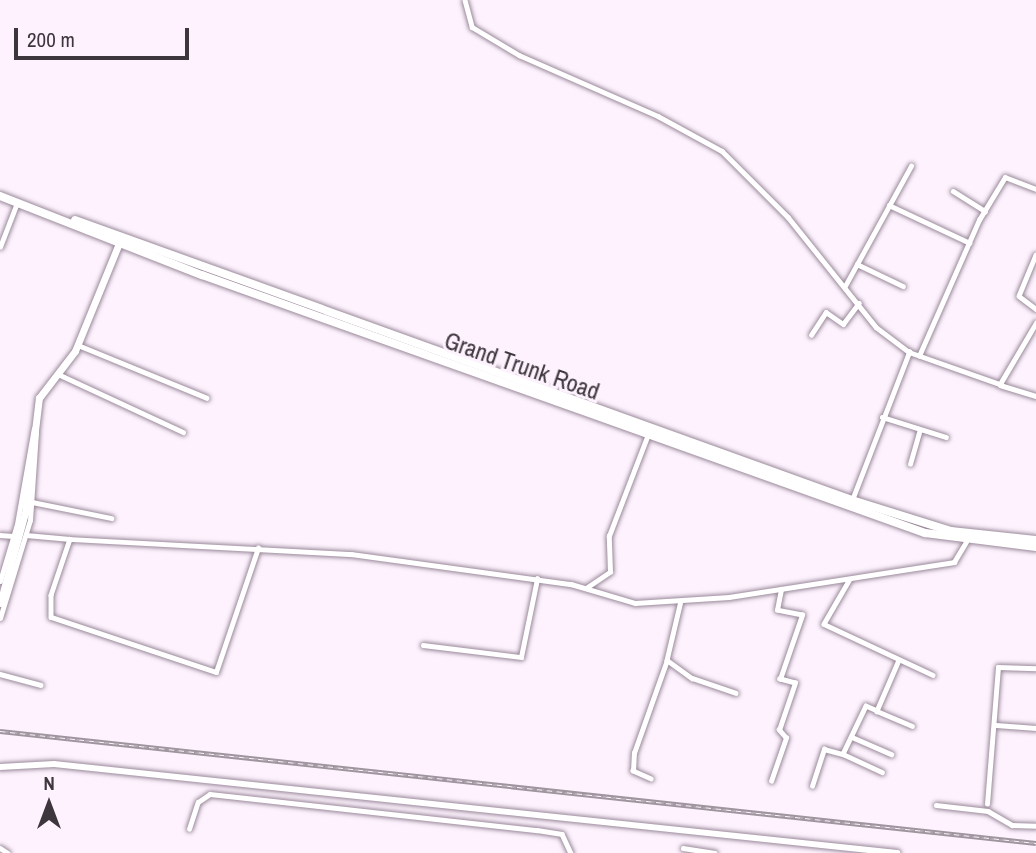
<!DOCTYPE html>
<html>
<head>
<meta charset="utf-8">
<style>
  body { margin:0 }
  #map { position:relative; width:1036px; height:853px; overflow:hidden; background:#fdf2fd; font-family:"Archivo Narrow",sans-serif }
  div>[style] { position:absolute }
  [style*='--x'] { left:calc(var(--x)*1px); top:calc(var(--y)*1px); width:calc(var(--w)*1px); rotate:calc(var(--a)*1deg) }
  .roads { filter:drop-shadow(0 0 2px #9a899a) drop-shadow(0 0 2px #9a899a) }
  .minor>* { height:4.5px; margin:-2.25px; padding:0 2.25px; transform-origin:2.25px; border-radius:2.25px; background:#fff }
  .tertiary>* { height:5px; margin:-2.5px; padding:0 2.5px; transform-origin:2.5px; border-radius:2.5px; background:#fff }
  .secondary>* { height:6px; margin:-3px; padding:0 3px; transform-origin:3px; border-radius:3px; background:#fff }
  .primary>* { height:7px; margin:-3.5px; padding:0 3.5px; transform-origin:3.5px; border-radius:3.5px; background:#fff }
  .trunk>* { height:8px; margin:-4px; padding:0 4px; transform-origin:4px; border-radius:4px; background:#fff }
  .rail>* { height:4.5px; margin-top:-2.25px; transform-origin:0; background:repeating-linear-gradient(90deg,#fdf2fd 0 5px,#9e959e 0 10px); box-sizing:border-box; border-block:2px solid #9e959e }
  span { translate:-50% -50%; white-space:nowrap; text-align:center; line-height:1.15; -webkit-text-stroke:6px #fdf2fd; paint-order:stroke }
  .street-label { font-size:24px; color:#3d363d }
  .north { position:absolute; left:14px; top:769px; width:70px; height:70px; -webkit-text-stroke:5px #fdf2fd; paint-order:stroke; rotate:0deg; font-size:19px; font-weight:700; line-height:28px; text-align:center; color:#3d363d }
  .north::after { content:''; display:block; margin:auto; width:24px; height:32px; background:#3d363d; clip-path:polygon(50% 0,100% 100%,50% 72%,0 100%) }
  .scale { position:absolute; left:14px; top:28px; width:175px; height:32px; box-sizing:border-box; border:4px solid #3d363d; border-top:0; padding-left:9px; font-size:21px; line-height:24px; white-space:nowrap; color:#3d363d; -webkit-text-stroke:5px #fdf2fd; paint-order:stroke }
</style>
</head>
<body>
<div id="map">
  <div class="roads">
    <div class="minor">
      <div style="--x:465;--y:0;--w:28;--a:75"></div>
      <div style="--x:472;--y:27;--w:55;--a:30.8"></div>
      <div style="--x:519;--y:55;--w:152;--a:23.7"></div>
      <div style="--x:658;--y:116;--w:73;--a:28.7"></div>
      <div style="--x:722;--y:151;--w:93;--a:45"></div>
      <div style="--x:788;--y:217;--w:141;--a:51.3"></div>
      <div style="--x:876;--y:327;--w:41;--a:37.1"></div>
      <div style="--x:909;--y:352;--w:96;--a:19.4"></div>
      <div style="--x:1000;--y:384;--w:71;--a:-59.5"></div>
      <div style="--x:953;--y:191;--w:38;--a:32"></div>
      <div style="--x:889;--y:205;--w:89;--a:25.1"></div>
      <div style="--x:0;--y:247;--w:47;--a:-68.9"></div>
      <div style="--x:1036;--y:255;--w:44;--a:112.5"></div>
      <div style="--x:1019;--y:296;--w:21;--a:37"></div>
      <div style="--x:857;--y:264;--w:51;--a:25.6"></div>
      <div style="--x:845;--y:286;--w:137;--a:-61.2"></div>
      <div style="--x:811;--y:335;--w:27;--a:-57"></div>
      <div style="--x:826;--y:312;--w:21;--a:35"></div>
      <div style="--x:843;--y:324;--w:26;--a:-53"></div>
      <div style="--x:78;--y:345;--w:139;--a:22.3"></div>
      <div style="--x:919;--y:356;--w:149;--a:-66.2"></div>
      <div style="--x:979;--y:220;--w:50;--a:-58.8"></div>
      <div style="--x:1005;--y:177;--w:33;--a:21"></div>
      <div style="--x:58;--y:374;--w:138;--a:24.9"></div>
      <div style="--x:1000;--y:385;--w:38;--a:17"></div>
      <div style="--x:882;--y:417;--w:67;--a:17.4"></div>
      <div style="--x:910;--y:464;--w:35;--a:-74"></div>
      <div style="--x:852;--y:500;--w:159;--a:-68.9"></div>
      <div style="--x:32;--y:502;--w:81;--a:11.4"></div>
      <div style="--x:0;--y:535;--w:13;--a:4"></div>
      <div style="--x:26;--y:535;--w:44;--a:5.2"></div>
      <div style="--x:70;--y:539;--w:59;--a:108.7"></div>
      <div style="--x:51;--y:595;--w:22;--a:90"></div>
      <div style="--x:51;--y:617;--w:174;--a:18.4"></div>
      <div style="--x:216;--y:672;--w:131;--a:-71.3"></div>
      <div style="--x:70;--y:539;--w:281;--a:3.1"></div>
      <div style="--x:351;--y:554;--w:222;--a:7.8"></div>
      <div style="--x:571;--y:584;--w:67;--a:16.5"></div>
      <div style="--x:635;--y:603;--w:94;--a:-3.7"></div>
      <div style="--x:729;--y:597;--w:228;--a:-8.8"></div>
      <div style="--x:954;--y:562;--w:23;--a:-59"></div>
      <div style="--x:850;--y:579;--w:52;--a:120"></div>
      <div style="--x:824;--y:624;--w:120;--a:25.1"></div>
      <div style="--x:586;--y:588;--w:29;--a:-34"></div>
      <div style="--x:610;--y:572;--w:36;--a:-92"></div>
      <div style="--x:609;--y:536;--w:111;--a:-69"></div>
      <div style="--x:681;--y:601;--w:61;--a:103.3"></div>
      <div style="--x:667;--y:660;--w:31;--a:36"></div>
      <div style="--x:692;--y:678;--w:46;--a:18.8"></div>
      <div style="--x:423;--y:645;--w:99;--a:7"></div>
      <div style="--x:521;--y:657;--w:80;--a:-78.4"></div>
      <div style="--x:899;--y:660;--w:56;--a:113.3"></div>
      <div style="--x:877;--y:711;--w:38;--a:23"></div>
      <div style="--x:0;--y:674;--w:42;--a:15"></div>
      <div style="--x:877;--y:711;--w:12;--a:-156"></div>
      <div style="--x:866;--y:706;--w:53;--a:115.6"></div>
      <div style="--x:843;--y:754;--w:43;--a:24.8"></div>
      <div style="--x:996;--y:725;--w:40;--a:4.3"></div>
      <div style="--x:852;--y:737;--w:43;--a:23.6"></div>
      <div style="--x:651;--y:779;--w:20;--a:-156"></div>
      <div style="--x:633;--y:771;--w:18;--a:-87"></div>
      <div style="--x:634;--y:753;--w:99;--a:-70.5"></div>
      <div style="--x:771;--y:781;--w:46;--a:-70.8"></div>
      <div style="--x:786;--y:738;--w:11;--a:-131"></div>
      <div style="--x:779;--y:730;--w:50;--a:-71.2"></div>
      <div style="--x:795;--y:683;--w:16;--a:-165"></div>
      <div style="--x:780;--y:679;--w:68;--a:-71"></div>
      <div style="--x:802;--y:615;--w:25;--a:-169"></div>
      <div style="--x:777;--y:610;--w:21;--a:-79"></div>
      <div style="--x:812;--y:786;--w:39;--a:-72"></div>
      <div style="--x:824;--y:749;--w:20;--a:15"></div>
      <div style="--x:987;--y:804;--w:137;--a:-85.4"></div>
      <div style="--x:998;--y:667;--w:38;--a:2"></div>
      <div style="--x:936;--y:805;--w:52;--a:6.6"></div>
      <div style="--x:988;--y:811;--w:28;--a:30"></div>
      <div style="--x:1012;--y:825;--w:24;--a:2"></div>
      <div style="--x:189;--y:829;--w:28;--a:-72"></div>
      <div style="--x:198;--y:802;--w:14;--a:-34"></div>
      <div style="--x:210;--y:794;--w:329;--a:6.3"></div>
      <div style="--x:537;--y:830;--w:25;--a:9"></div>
      <div style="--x:562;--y:834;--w:21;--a:65"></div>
      <div style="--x:0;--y:848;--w:9;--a:32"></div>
      <div style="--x:683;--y:848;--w:32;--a:9"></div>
    </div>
    <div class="tertiary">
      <div style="--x:0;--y:581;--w:59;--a:-73.4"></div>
      <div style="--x:17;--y:524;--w:97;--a:-80"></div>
      <div style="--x:0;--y:618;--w:102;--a:-73"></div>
      <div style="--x:30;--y:520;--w:89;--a:-86.1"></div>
    </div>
    <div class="secondary">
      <div style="--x:0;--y:767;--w:54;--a:-3.2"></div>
      <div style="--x:54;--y:764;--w:848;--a:6.03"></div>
    </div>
    <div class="primary">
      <div style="--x:0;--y:603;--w:93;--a:-74.5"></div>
      <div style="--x:25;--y:513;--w:116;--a:-83.1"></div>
      <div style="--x:39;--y:398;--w:59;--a:-52.5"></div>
      <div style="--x:75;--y:351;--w:122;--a:-67.8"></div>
    </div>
    <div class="trunk">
      <div style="--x:0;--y:196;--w:217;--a:21.4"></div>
      <div style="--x:202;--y:275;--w:768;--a:19.64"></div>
      <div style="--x:925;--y:533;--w:112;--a:7.2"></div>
      <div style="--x:75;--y:220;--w:826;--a:19.82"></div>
      <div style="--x:852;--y:500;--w:104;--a:17.4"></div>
      <div style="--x:951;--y:531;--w:85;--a:6"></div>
    </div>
  </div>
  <div class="rail">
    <div style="--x:0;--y:731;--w:1042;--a:6.17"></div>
  </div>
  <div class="street-label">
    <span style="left:522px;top:366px;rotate:19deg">Grand Trunk Road</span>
  </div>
  <div class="north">N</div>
  <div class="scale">200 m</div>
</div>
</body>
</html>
